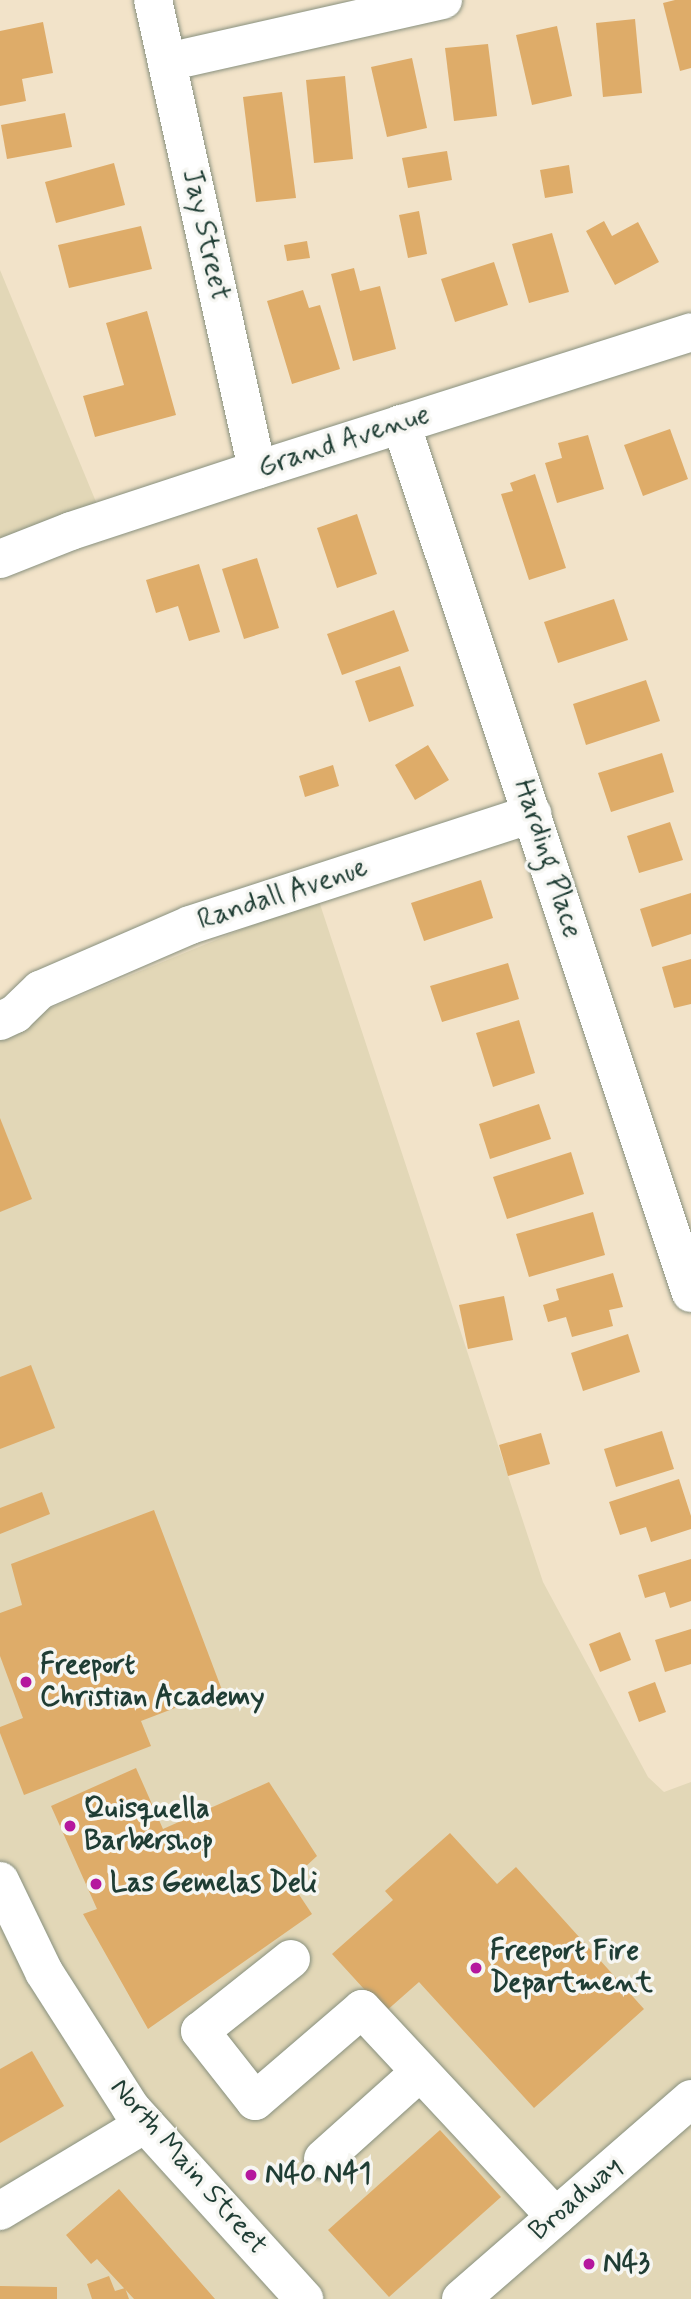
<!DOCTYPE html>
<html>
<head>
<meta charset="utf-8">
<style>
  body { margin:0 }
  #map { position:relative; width:691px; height:2299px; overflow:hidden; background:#f2e3c9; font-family:Mynerve,sans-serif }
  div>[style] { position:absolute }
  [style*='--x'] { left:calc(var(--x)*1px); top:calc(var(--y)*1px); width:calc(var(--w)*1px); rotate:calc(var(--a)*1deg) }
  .built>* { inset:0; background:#e2d7b7 }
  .building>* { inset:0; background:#deac69 }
  .roads { filter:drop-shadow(0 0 2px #88907e) drop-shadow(0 0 2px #88907e) }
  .minor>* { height:38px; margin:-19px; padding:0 19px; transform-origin:19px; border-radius:19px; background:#fff }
  .major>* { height:38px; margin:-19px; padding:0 19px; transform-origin:19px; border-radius:19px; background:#fff }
  .dots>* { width:19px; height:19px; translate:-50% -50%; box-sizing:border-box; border:4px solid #f6f6f2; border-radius:50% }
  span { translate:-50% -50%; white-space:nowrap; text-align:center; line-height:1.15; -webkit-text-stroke:7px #f6f6f2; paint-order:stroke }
  .street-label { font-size:28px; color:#1f3d34 }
  .poi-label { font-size:28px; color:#1f3d34; font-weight:700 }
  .left { translate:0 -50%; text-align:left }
</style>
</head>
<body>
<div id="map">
  <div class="built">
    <div style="clip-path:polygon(0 270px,106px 526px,0 567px)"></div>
    <div style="clip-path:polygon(318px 898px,543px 1582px,648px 1777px,664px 1792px,691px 1782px,691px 2299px,0 2299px,0 1029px)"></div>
  </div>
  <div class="building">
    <div style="clip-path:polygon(675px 0,691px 0,691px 68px,680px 71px,663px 3px)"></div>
    <div style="clip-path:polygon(635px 19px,642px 93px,603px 97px,596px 23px)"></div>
    <div style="clip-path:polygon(43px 22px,53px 73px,22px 79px,26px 101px,0 106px,0 31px)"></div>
    <div style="clip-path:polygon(557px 26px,572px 96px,532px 105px,516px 35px)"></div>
    <div style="clip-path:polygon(488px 44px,497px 116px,454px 121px,445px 48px)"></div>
    <div style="clip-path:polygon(412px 58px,427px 128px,387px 137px,371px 67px)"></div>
    <div style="clip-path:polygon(345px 76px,353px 159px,314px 163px,306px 80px)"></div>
    <div style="clip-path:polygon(282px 92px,296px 198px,256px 202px,243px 97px)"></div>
    <div style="clip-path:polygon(65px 113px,72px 147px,7px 159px,1px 125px)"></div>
    <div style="clip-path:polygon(447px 151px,452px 180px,408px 188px,402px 158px)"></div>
    <div style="clip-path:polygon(114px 163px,125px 205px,56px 223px,45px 182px)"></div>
    <div style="clip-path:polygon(569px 165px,573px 193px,545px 198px,540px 170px)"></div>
    <div style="clip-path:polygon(419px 211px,427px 254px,408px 258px,399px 215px)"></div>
    <div style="clip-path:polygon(604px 221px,612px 236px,638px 222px,659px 262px,615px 285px,586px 231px)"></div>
    <div style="clip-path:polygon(141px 226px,152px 269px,69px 288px,58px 245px)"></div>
    <div style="clip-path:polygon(552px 233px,569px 292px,529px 303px,512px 244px)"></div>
    <div style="clip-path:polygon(307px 241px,310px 258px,287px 261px,284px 245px)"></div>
    <div style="clip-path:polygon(494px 262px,508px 305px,455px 322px,441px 279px)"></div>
    <div style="clip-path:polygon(354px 268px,360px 291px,380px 286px,396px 349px,353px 361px,331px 274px)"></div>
    <div style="clip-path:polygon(303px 290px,309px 308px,320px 305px,340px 369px,292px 384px,267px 301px)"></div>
    <div style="clip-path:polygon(147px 311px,176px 415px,95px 437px,83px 396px,124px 385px,106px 323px)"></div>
    <div style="clip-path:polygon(670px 429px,688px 479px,643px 496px,624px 445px)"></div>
    <div style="clip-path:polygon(588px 435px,604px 489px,557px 503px,545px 463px,562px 458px,558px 443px)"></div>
    <div style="clip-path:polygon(535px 474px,566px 568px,529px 580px,501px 494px,513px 491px,510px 483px)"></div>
    <div style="clip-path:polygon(357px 514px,377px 574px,337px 588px,317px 528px)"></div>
    <div style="clip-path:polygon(257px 558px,279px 628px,244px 639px,222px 569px)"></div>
    <div style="clip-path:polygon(199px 564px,220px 632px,189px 641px,178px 606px,156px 613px,146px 580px)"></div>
    <div style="clip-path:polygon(614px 599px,628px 640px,558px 663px,544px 622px)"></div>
    <div style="clip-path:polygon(394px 610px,409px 651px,342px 675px,327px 634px)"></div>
    <div style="clip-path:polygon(400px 666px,414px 706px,369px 722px,355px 681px)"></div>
    <div style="clip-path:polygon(646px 680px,660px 721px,586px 745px,573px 704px)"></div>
    <div style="clip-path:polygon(428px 745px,449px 780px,415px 800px,395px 765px)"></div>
    <div style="clip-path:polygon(662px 753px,674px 792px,611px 812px,598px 773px)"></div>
    <div style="clip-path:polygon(333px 765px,339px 786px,305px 797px,299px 776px)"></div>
    <div style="clip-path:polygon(670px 822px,683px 860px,639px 873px,627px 836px)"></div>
    <div style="clip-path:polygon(481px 880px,493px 918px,424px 941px,411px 903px)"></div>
    <div style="clip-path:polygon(691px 893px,691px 934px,652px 947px,640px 909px)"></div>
    <div style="clip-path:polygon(691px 959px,691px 1004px,674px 1008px,662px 967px)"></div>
    <div style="clip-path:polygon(508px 963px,519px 999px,442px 1022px,430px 986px)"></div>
    <div style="clip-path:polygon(519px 1020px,535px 1073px,493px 1087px,476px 1033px)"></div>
    <div style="clip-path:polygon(539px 1104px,551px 1139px,490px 1159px,479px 1124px)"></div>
    <div style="clip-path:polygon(0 1118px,32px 1199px,0 1212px)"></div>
    <div style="clip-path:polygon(571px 1152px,584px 1194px,507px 1219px,493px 1177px)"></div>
    <div style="clip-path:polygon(593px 1212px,605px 1255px,529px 1277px,516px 1234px)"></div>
    <div style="clip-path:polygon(613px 1273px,623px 1307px,609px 1310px,613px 1326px,572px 1337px,566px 1317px,548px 1322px,543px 1305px,559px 1300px,556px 1289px)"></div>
    <div style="clip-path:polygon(504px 1296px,513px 1340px,468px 1349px,459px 1305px)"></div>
    <div style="clip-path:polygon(628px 1334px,640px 1372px,583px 1391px,571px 1353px)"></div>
    <div style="clip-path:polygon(31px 1365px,55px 1428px,0 1449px,0 1377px)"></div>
    <div style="clip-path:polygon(662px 1431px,674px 1469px,616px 1487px,604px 1449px)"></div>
    <div style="clip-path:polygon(541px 1433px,550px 1464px,508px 1476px,499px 1445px)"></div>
    <div style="clip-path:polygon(679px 1479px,691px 1516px,691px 1529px,651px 1542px,646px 1527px,620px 1535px,609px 1502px)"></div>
    <div style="clip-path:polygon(42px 1492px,50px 1514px,0 1534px,0 1508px)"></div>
    <div style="clip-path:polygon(154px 1510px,222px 1690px,141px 1721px,151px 1746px,24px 1795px,0 1733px,0 1727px,23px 1718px,0 1656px,0 1613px,22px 1605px,11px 1564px)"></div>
    <div style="clip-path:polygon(691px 1559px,691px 1601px,670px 1608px,665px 1592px,645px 1598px,638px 1575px)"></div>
    <div style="clip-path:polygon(691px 1629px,691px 1664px,665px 1672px,655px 1640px)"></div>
    <div style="clip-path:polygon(620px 1632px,631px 1660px,600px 1672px,589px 1644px)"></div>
    <div style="clip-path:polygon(655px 1682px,666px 1712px,639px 1722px,628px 1692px)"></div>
    <div style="clip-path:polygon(136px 1768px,163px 1829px,269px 1782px,317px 1856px,290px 1881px,312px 1914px,148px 2029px,83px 1914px,97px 1909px,51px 1806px)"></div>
    <div style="clip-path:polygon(450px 1833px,497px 1884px,516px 1867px,644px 2009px,534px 2108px,419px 1982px,385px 2012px,332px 1954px,393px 1900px,385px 1891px)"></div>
    <div style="clip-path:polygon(32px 2051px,64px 2106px,0 2143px,0 2069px)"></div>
    <div style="clip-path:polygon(440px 2130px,501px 2197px,389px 2297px,328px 2230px)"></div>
    <div style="clip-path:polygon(119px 2189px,215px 2299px,134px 2299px,97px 2259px,91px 2264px,66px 2235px)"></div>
    <div style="clip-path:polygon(109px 2276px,115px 2291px,125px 2288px,129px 2299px,92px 2299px,87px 2284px)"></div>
    <div style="clip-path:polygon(0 2286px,57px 2287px,57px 2299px,0 2299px)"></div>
  </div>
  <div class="roads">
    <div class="minor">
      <div style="--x:153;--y:0;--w:481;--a:77.5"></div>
      <div style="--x:167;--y:62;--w:283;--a:-12.7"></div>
      <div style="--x:401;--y:424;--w:916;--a:71.55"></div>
      <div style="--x:0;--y:559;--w:76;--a:-21.5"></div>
      <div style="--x:71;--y:531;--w:196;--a:-18.2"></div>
      <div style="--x:257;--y:470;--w:455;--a:-17.6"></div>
      <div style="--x:0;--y:1021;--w:17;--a:-25"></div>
      <div style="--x:15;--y:1014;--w:35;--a:-44"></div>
      <div style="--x:40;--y:990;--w:163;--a:-23.4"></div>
      <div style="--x:190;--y:925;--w:360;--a:-18"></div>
      <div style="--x:291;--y:1959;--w:116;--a:141.6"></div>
      <div style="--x:200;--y:2031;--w:89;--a:51.8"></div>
      <div style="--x:255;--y:2101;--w:141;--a:-40.7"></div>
      <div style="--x:362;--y:2009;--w:284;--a:47"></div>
      <div style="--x:323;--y:2159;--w:129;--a:-41.9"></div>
      <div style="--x:0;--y:2211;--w:169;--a:-31"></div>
      <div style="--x:461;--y:2299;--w:305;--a:-41"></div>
    </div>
    <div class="major">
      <div style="--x:0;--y:1881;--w:101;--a:64.2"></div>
      <div style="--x:44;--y:1972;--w:161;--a:57.4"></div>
      <div style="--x:131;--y:2108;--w:258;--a:47.8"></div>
    </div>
  </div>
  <div class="dots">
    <div style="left:26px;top:1682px;background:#b5179e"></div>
    <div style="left:70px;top:1826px;background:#b5179e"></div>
    <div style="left:96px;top:1884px;background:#b5179e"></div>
    <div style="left:476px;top:1968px;background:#b5179e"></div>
    <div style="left:251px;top:2175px;background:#b5179e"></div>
    <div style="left:589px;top:2264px;background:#b5179e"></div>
  </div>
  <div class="street-label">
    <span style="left:205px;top:235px;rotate:77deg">Jay Street</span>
    <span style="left:344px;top:442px;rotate:-18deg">Grand Avenue</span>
    <span style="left:547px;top:859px;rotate:72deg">Harding Place</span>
    <span style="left:283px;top:895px;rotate:-18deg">Randall Avenue</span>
    <span style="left:188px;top:2167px;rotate:49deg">North Main Street</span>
    <span style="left:576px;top:2199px;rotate:-41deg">Broadway</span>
  </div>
  <div class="poi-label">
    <span class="left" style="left:40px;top:1682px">Freeport<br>Christian Academy</span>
    <span class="left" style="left:84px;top:1826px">Quisquella<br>Barbershop</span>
    <span class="left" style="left:110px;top:1884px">Las Gemelas Deli</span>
    <span class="left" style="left:490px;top:1968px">Freeport Fire<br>Department</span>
    <span class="left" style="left:265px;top:2175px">N40 N41</span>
    <span class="left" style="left:603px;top:2264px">N43</span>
  </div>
</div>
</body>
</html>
